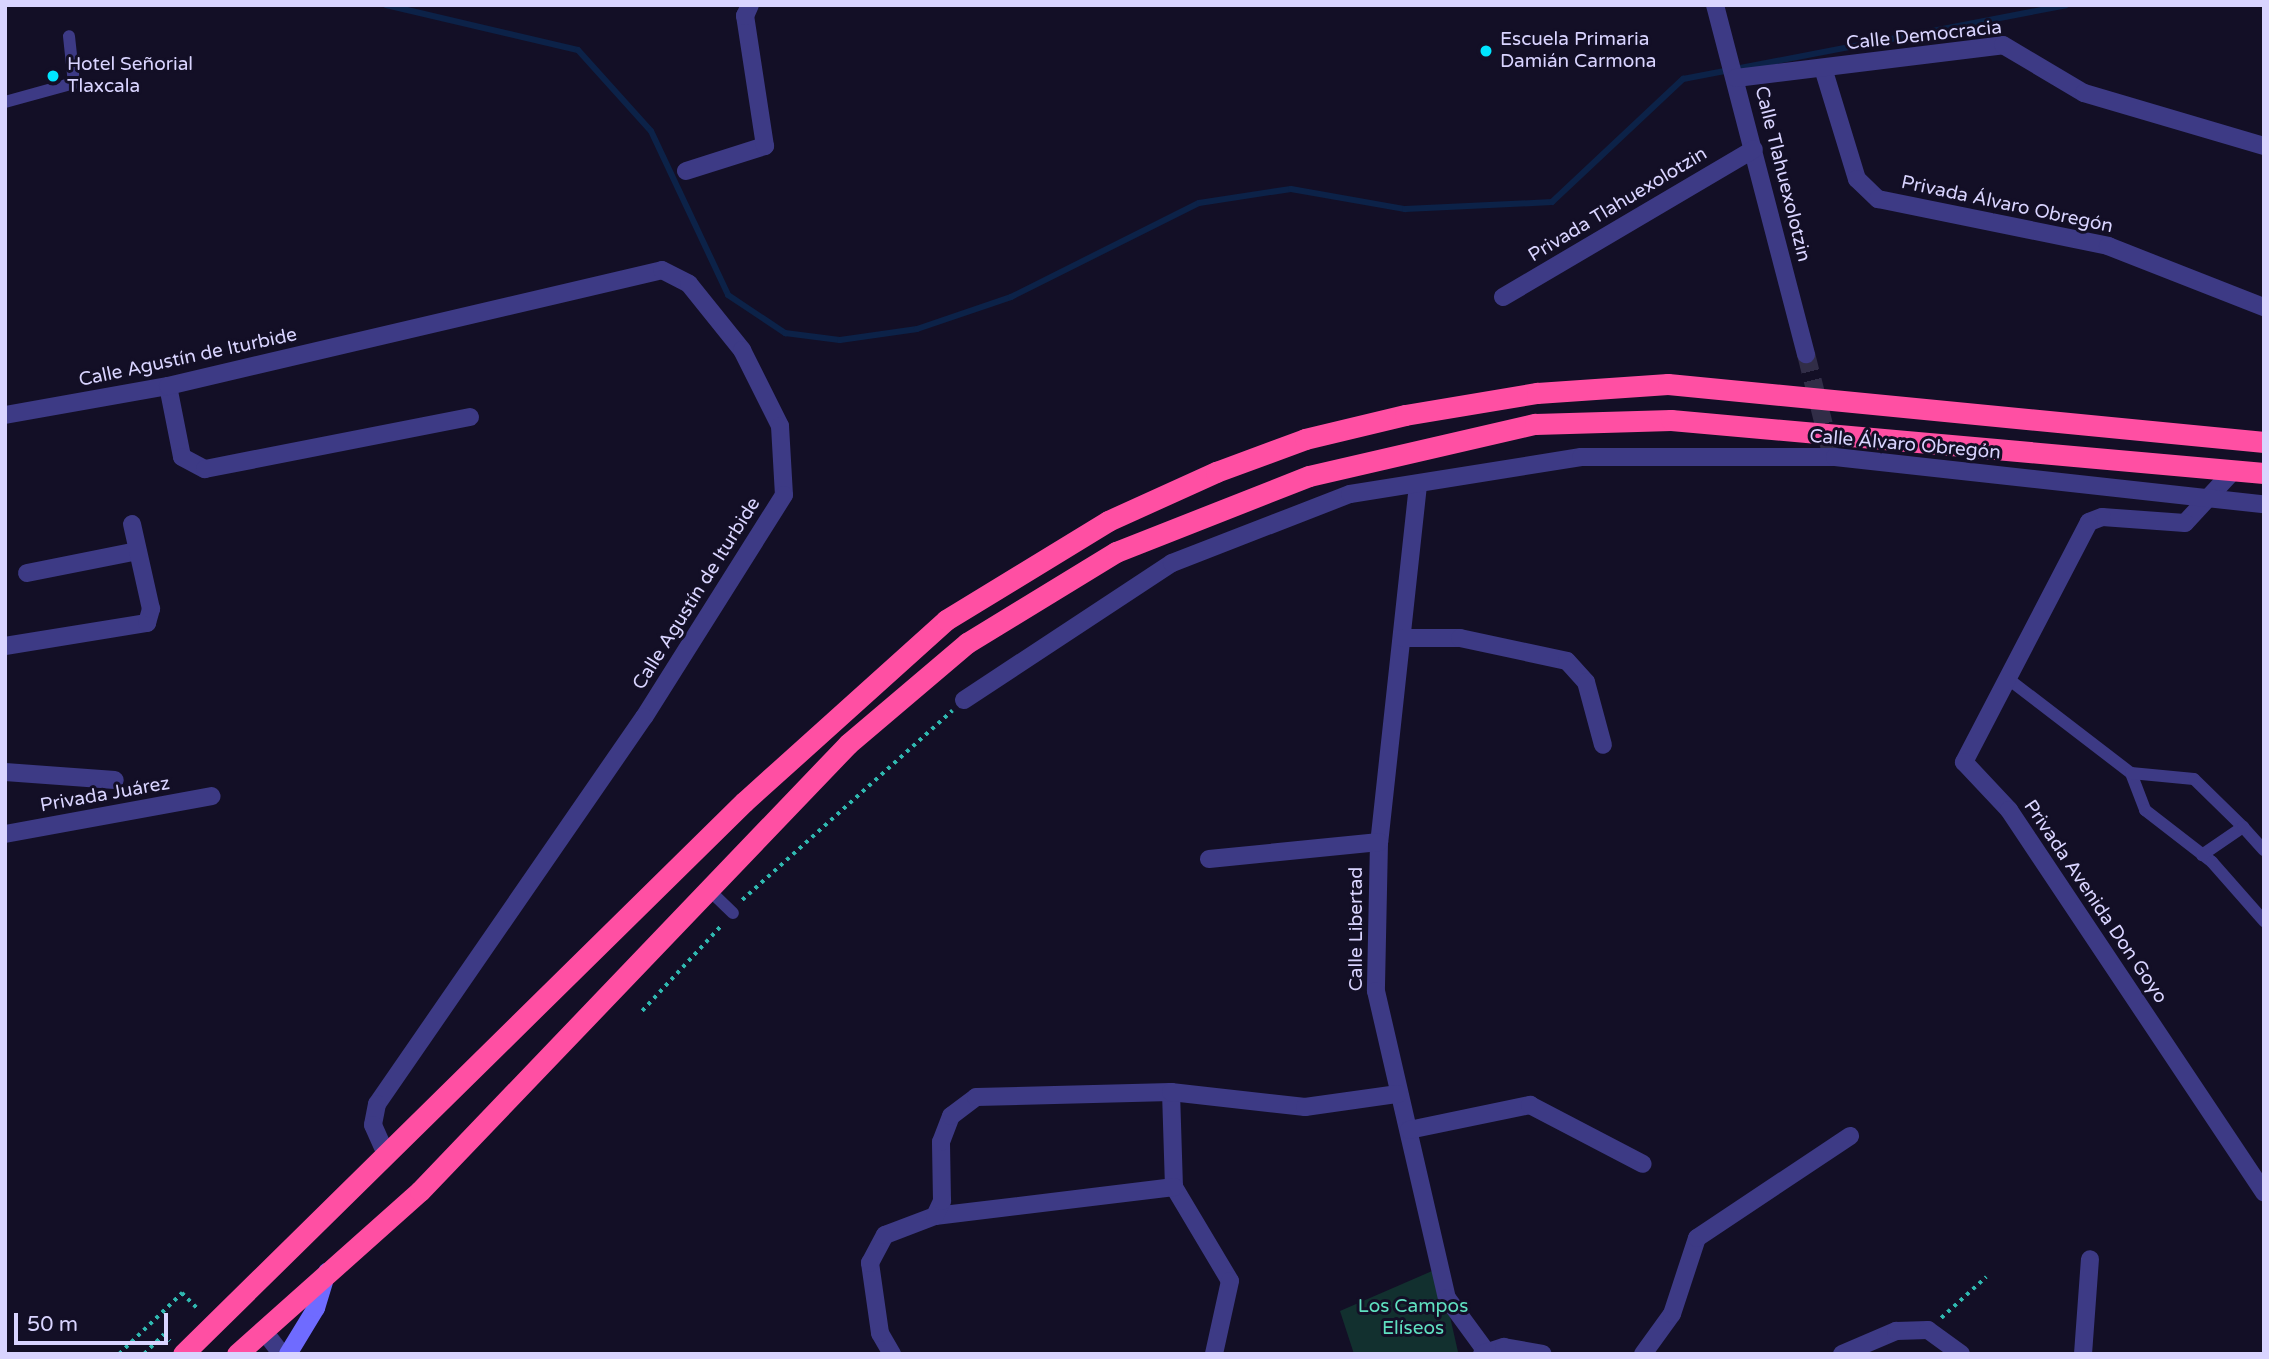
<!DOCTYPE html>
<html>
<head>
<meta charset="utf-8">
<style>
  body { margin:0 }
  #map { position:relative; width:2269px; height:1359px; overflow:hidden; background:#130f26; font-family:"Varela Round",sans-serif }
  div>[style] { position:absolute }
  [style*='--x'] { left:calc(var(--x)*1px); top:calc(var(--y)*1px); width:calc(var(--w)*1px); rotate:calc(var(--a)*1deg) }
  .green>* { inset:0; background:#12302f }
  .stream>* { height:6px; margin:-3px; padding:0 3px; transform-origin:3px; border-radius:3px; background:#0c2248 }
  .minor-tunnel>* { height:18px; margin-top:-9px; transform-origin:0; background:repeating-linear-gradient(90deg,#312d47 0 18px,transparent 0 27px) }
  .path>* { height:3.5px; margin-top:-1.75px; transform-origin:0; background:repeating-linear-gradient(90deg,#2fb8b0 0 3.5px,transparent 0 8.5px) }
  .service>* { height:12px; margin:-6px; padding:0 6px; transform-origin:6px; border-radius:6px; background:#3d3a85 }
  .minor>* { height:18px; margin:-9px; padding:0 9px; transform-origin:9px; border-radius:9px; background:#3d3a85 }
  .secondary>* { height:18px; margin:-9px; padding:0 9px; transform-origin:9px; border-radius:9px; background:#6f6bff }
  .motorway>* { height:21px; margin:-10.5px; padding:0 10.5px; transform-origin:10.5px; border-radius:10.5px; background:#ff4fa3 }
  .dots>* { width:19px; height:19px; translate:-50% -50%; box-sizing:border-box; border:4px solid #130f26; border-radius:50% }
  span { translate:-50% -50%; white-space:nowrap; text-align:center; line-height:1.15; -webkit-text-stroke:6px #130f26; paint-order:stroke }
  .street-label { font-size:19px; color:#d9d4ff }
  .poi-label { font-size:19px; color:#d9d4ff }
  .left { translate:0 -50%; text-align:left }
  .park-label { font-size:19px; color:#5fe0c0 }
  .frame { position:absolute; inset:0; border:7px solid #d9d4ff; pointer-events:none }
  .scale { position:absolute; left:14px; top:1313px; width:154px; height:32px; box-sizing:border-box; border:4px solid #d9d4ff; border-top:0; padding-left:9px; font-size:21px; line-height:24px; white-space:nowrap; color:#d9d4ff; -webkit-text-stroke:5px #130f26; paint-order:stroke }
</style>
</head>
<body>
<div id="map">
  <div class="green">
    <div style="clip-path:polygon(1439px 1268px,1458px 1352px,1354px 1354px,1340px 1311px)"></div>
  </div>
  <div class="stream">
    <div style="--x:386;--y:5;--w:197;--a:13.2"></div>
    <div style="--x:578;--y:50;--w:109;--a:48"></div>
    <div style="--x:651;--y:131;--w:181;--a:64.8"></div>
    <div style="--x:728;--y:295;--w:69;--a:33.7"></div>
    <div style="--x:785;--y:333;--w:55;--a:7.3"></div>
    <div style="--x:840;--y:340;--w:78;--a:-8.1"></div>
    <div style="--x:917;--y:329;--w:99;--a:-18.8"></div>
    <div style="--x:1011;--y:297;--w:210;--a:-26.6"></div>
    <div style="--x:1199;--y:203;--w:93;--a:-8.7"></div>
    <div style="--x:1291;--y:189;--w:116;--a:10"></div>
    <div style="--x:1405;--y:209;--w:147;--a:-2.7"></div>
    <div style="--x:1552;--y:202;--w:180;--a:-43.2"></div>
    <div style="--x:1683;--y:79;--w:390;--a:-10.9"></div>
  </div>
  <div class="minor-tunnel">
    <div style="--x:1806;--y:354;--w:98;--a:75.8"></div>
  </div>
  <div class="path">
    <div style="--x:742;--y:900;--w:283;--a:-42"></div>
    <div style="--x:642;--y:1011;--w:117;--a:-47.1"></div>
    <div style="--x:1941;--y:1318;--w:61;--a:-42.3"></div>
    <div style="--x:119;--y:1354;--w:88;--a:-44.1"></div>
    <div style="--x:182;--y:1293;--w:25;--a:45"></div>
    <div style="--x:144;--y:1354;--w:28;--a:-45"></div>
    <div style="--x:164;--y:1334;--w:9;--a:49"></div>
  </div>
  <div class="service">
    <div style="--x:5;--y:102;--w:72;--a:-15.4"></div>
    <div style="--x:74;--y:83;--w:47;--a:-96.1"></div>
    <div style="--x:2007;--y:678;--w:156;--a:37.5"></div>
    <div style="--x:2131;--y:773;--w:40;--a:69"></div>
    <div style="--x:2145;--y:810;--w:85;--a:37.8"></div>
    <div style="--x:2212;--y:862;--w:79;--a:48.6"></div>
    <div style="--x:2131;--y:773;--w:63;--a:5.4"></div>
    <div style="--x:2194;--y:779;--w:69;--a:44.4"></div>
    <div style="--x:2202;--y:855;--w:50;--a:-34.3"></div>
    <div style="--x:2243;--y:827;--w:31;--a:48"></div>
    <div style="--x:707;--y:888;--w:36;--a:44"></div>
  </div>
  <div class="minor">
    <div style="--x:1715;--y:5;--w:361;--a:75.4"></div>
    <div style="--x:1823;--y:68;--w:116;--a:73"></div>
    <div style="--x:1857;--y:179;--w:29;--a:44"></div>
    <div style="--x:1878;--y:199;--w:235;--a:11.5"></div>
    <div style="--x:2108;--y:246;--w:168;--a:21.4"></div>
    <div style="--x:1736;--y:78;--w:269;--a:-7"></div>
    <div style="--x:2003;--y:45;--w:94;--a:30.7"></div>
    <div style="--x:2084;--y:93;--w:188;--a:16.4"></div>
    <div style="--x:686;--y:171;--w:83;--a:-17.6"></div>
    <div style="--x:765;--y:146;--w:132;--a:-98.7"></div>
    <div style="--x:745;--y:16;--w:12;--a:-66"></div>
    <div style="--x:1503;--y:297;--w:291;--a:-30.5"></div>
    <div style="--x:168;--y:386;--w:72;--a:78.8"></div>
    <div style="--x:182;--y:457;--w:26;--a:28"></div>
    <div style="--x:205;--y:469;--w:270;--a:-11.1"></div>
    <div style="--x:5;--y:415;--w:166;--a:-10.1"></div>
    <div style="--x:168;--y:386;--w:507;--a:-13.21"></div>
    <div style="--x:662;--y:270;--w:30;--a:27"></div>
    <div style="--x:689;--y:284;--w:85;--a:51.2"></div>
    <div style="--x:742;--y:350;--w:85;--a:63.4"></div>
    <div style="--x:780;--y:426;--w:69;--a:86.7"></div>
    <div style="--x:784;--y:495;--w:262;--a:122.2"></div>
    <div style="--x:644;--y:717;--w:470;--a:124.6"></div>
    <div style="--x:377;--y:1104;--w:21;--a:101"></div>
    <div style="--x:373;--y:1125;--w:30;--a:66"></div>
    <div style="--x:2234;--y:470;--w:72;--a:132.8"></div>
    <div style="--x:2185;--y:523;--w:83;--a:-175.9"></div>
    <div style="--x:2102;--y:517;--w:14;--a:159"></div>
    <div style="--x:2089;--y:522;--w:271;--a:117.5"></div>
    <div style="--x:1964;--y:762;--w:66;--a:46.8"></div>
    <div style="--x:2009;--y:810;--w:460;--a:56.3"></div>
    <div style="--x:1418;--y:485;--w:359;--a:96.2"></div>
    <div style="--x:1379;--y:842;--w:149;--a:91.2"></div>
    <div style="--x:1376;--y:991;--w:315;--a:77"></div>
    <div style="--x:1447;--y:1298;--w:69;--a:53.8"></div>
    <div style="--x:27;--y:573;--w:112;--a:-11.3"></div>
    <div style="--x:1403;--y:638;--w:57;--a:0"></div>
    <div style="--x:1460;--y:638;--w:109;--a:12.1"></div>
    <div style="--x:1567;--y:661;--w:28;--a:48"></div>
    <div style="--x:1586;--y:682;--w:65;--a:74.9"></div>
    <div style="--x:5;--y:646;--w:144;--a:-9.2"></div>
    <div style="--x:147;--y:623;--w:15;--a:-74"></div>
    <div style="--x:151;--y:609;--w:87;--a:-102.6"></div>
    <div style="--x:964;--y:700;--w:249;--a:-33.4"></div>
    <div style="--x:1172;--y:563;--w:191;--a:-21.2"></div>
    <div style="--x:1350;--y:494;--w:234;--a:-9.1"></div>
    <div style="--x:1581;--y:457;--w:254;--a:0"></div>
    <div style="--x:1835;--y:457;--w:432;--a:6.3"></div>
    <div style="--x:5;--y:772;--w:110;--a:4.2"></div>
    <div style="--x:5;--y:834;--w:210;--a:-10.4"></div>
    <div style="--x:1209;--y:859;--w:171;--a:-5.7"></div>
    <div style="--x:1171;--y:1092;--w:95;--a:88.2"></div>
    <div style="--x:1174;--y:1187;--w:109;--a:59.2"></div>
    <div style="--x:1230;--y:1281;--w:75;--a:102.4"></div>
    <div style="--x:1409;--y:1130;--w:124;--a:-11.7"></div>
    <div style="--x:1530;--y:1105;--w:127;--a:27.6"></div>
    <div style="--x:935;--y:1216;--w:241;--a:-6.9"></div>
    <div style="--x:263;--y:1330;--w:31;--a:52"></div>
    <div style="--x:892;--y:1354;--w:24;--a:-120"></div>
    <div style="--x:880;--y:1333;--w:71;--a:-98.1"></div>
    <div style="--x:870;--y:1263;--w:32;--a:-62"></div>
    <div style="--x:885;--y:1235;--w:53;--a:-20.8"></div>
    <div style="--x:935;--y:1216;--w:17;--a:-65"></div>
    <div style="--x:942;--y:1201;--w:59;--a:-91"></div>
    <div style="--x:941;--y:1142;--w:28;--a:-69"></div>
    <div style="--x:951;--y:1116;--w:31;--a:-37"></div>
    <div style="--x:976;--y:1097;--w:195;--a:-1.5"></div>
    <div style="--x:1171;--y:1092;--w:135;--a:6.4"></div>
    <div style="--x:1305;--y:1107;--w:94;--a:-8"></div>
    <div style="--x:1482;--y:1354;--w:23;--a:-18"></div>
    <div style="--x:1504;--y:1347;--w:39;--a:10"></div>
    <div style="--x:1643;--y:1354;--w:49;--a:-54.1"></div>
    <div style="--x:1672;--y:1314;--w:80;--a:-71.8"></div>
    <div style="--x:1697;--y:1238;--w:184;--a:-33.7"></div>
    <div style="--x:1842;--y:1354;--w:59;--a:-23.1"></div>
    <div style="--x:1896;--y:1331;--w:32;--a:-2"></div>
    <div style="--x:1928;--y:1330;--w:41;--a:36"></div>
    <div style="--x:2083;--y:1354;--w:95;--a:-85.8"></div>
  </div>
  <div class="secondary">
    <div style="--x:288;--y:1354;--w:54;--a:-58.7"></div>
    <div style="--x:316;--y:1308;--w:38;--a:-73"></div>
  </div>
  <div class="motorway">
    <div style="--x:183;--y:1354;--w:787;--a:-44.54"></div>
    <div style="--x:744;--y:802;--w:272;--a:-42"></div>
    <div style="--x:946;--y:620;--w:190;--a:-31.4"></div>
    <div style="--x:1108;--y:521;--w:119;--a:-24.4"></div>
    <div style="--x:1216;--y:472;--w:95;--a:-20.3"></div>
    <div style="--x:1305;--y:439;--w:103;--a:-13.5"></div>
    <div style="--x:1405;--y:415;--w:134;--a:-9.5"></div>
    <div style="--x:1537;--y:393;--w:131;--a:-3.9"></div>
    <div style="--x:1668;--y:384;--w:599;--a:5.56"></div>
    <div style="--x:237;--y:1354;--w:245;--a:-41.7"></div>
    <div style="--x:420;--y:1191;--w:619;--a:-46.24"></div>
    <div style="--x:848;--y:744;--w:156;--a:-40.3"></div>
    <div style="--x:967;--y:643;--w:175;--a:-31.4"></div>
    <div style="--x:1116;--y:552;--w:207;--a:-21.5"></div>
    <div style="--x:1309;--y:476;--w:232;--a:-13"></div>
    <div style="--x:1535;--y:424;--w:136;--a:-1.7"></div>
    <div style="--x:1671;--y:420;--w:595;--a:5.11"></div>
  </div>
  <div class="dots">
    <div style="left:1486px;top:51px;background:#00e5ff"></div>
    <div style="left:53px;top:76px;background:#00e5ff"></div>
  </div>
  <div class="street-label">
    <span style="left:1924px;top:36px;rotate:-6deg">Calle Democracia</span>
    <span style="left:1782px;top:174px;rotate:76deg">Calle Tlahuexolotzin</span>
    <span style="left:1618px;top:205px;rotate:-31deg">Privada Tlahuexolotzin</span>
    <span style="left:2007px;top:205px;rotate:12deg">Privada Álvaro Obregón</span>
    <span style="left:188px;top:358px;rotate:-12deg">Calle Agustín de Iturbide</span>
    <span style="left:1905px;top:445px;rotate:5deg">Calle Álvaro Obregón</span>
    <span style="left:697px;top:594px;rotate:-58deg">Calle Agustín de Iturbide</span>
    <span style="left:105px;top:795px;rotate:-10deg">Privada Juárez</span>
    <span style="left:2095px;top:902px;rotate:56deg">Privada Avenida Don Goyo</span>
    <span style="left:1357px;top:929px;rotate:-90deg">Calle Libertad</span>
  </div>
  <div class="poi-label">
    <span class="left" style="left:1500px;top:51px">Escuela Primaria<br>Damián Carmona</span>
    <span class="left" style="left:67px;top:76px">Hotel Señorial<br>Tlaxcala</span>
  </div>
  <div class="park-label">
    <span style="left:1413px;top:1318px">Los Campos<br>Elíseos</span>
  </div>
  <div class="frame"></div>
  <div class="scale">50 m</div>
</div>
</body>
</html>
